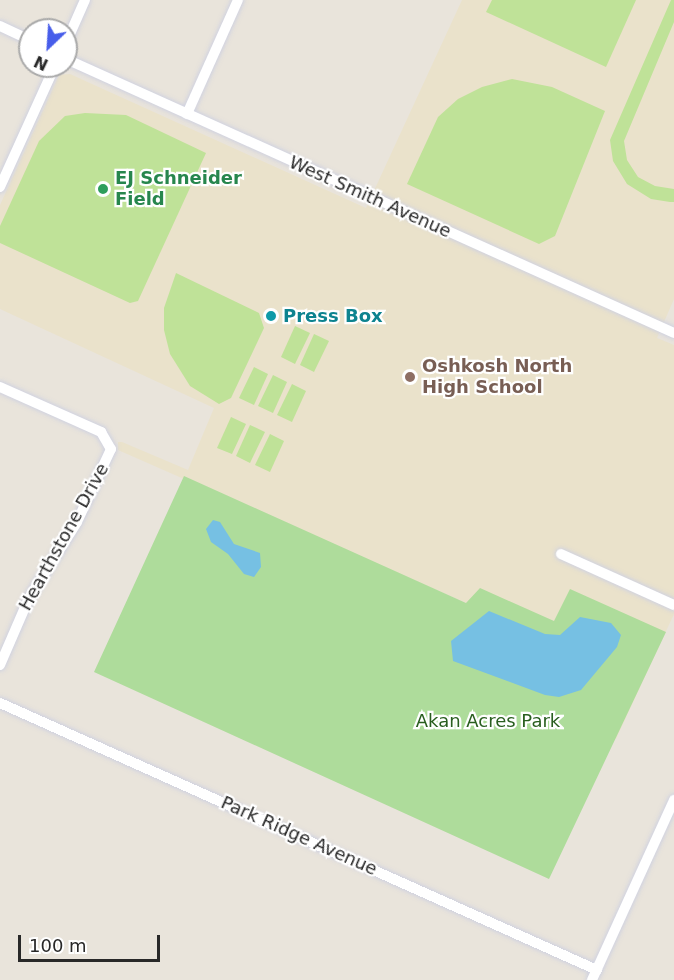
<!DOCTYPE html>
<html>
<head>
<meta charset="utf-8">
<style>
  body { margin:0 }
  #map { position:relative; width:674px; height:980px; overflow:hidden; background:#e9e4db; font-family:"DejaVu Sans",sans-serif }
  div>[style] { position:absolute }
  [style*='--x'] { left:calc(var(--x)*1px); top:calc(var(--y)*1px); width:calc(var(--w)*1px); rotate:calc(var(--a)*1deg) }
  .education>* { inset:0; background:#eae2cb }
  .green>* { inset:0; background:#aedc9b }
  .pitch>* { inset:0; background:#bfe298 }
  .water>* { inset:0; background:#76c0e3 }
  .roads { filter:drop-shadow(0 0 2px #d0d2e0) drop-shadow(0 0 2px #d0d2e0) }
  .minor>* { height:10px; margin:-5px; padding:0 5px; transform-origin:5px; border-radius:5px; background:#fff }
  .dots>* { width:16px; height:16px; translate:-50% -50%; box-sizing:border-box; border:3px solid #fff; border-radius:50% }
  span { translate:-50% -50%; white-space:nowrap; text-align:center; line-height:1.15; -webkit-text-stroke:4.5px #fff; paint-order:stroke }
  .leisure-label { font-size:18px; color:#27864d; font-weight:700 }
  .left { translate:0 -50%; text-align:left }
  .street-label { font-size:18px; color:#282828 }
  .culture-label { font-size:18px; color:#0d838f; font-weight:700 }
  .education-label { font-size:18px; color:#785e54; font-weight:700 }
  .park-label { font-size:18px; color:#295e1f }
  .north { position:absolute; left:18px; top:18px; width:60px; height:60px; box-sizing:border-box; background:#fff; border:2px solid #a9a9a9; border-radius:50%; rotate:205deg; font-size:16px; font-weight:700; line-height:24px; text-align:center; color:#282828 }
  .north::after { content:''; display:block; margin:auto; width:21px; height:27px; background:#475dea; clip-path:polygon(50% 0,100% 100%,50% 72%,0 100%) }
  .scale { position:absolute; left:18px; top:935px; width:142px; height:27px; box-sizing:border-box; border:3px solid #282828; border-top:0; padding-left:8px; font-size:18px; line-height:21px; white-space:nowrap; color:#282828; -webkit-text-stroke:4px #fff; paint-order:stroke }
</style>
</head>
<body>
<div id="map">
  <div class="education">
    <div style="clip-path:polygon(462px 0,674px 0,674px 299px,657px 338px,674px 345px,674px 614px,616px 739px,466px 603px,118px 450px,118px 442px,122px 442px,188px 470px,214px 408px,0 309px,0 205px,59px 75px,70px 74px,366px 208px)"></div>
  </div>
  <div class="green">
    <div style="clip-path:polygon(184px 476px,466px 603px,480px 588px,554px 621px,570px 589px,666px 632px,549px 879px,94px 672px)"></div>
  </div>
  <div class="pitch">
    <div style="clip-path:polygon(492px 0,636px 0,606px 67px,486px 12px)"></div>
    <div style="clip-path:polygon(671px 0,674px 0,674px 22px,624px 141px,627px 160px,638px 177px,655px 186px,674px 189px,674px 202px,670px 202px,651px 199px,627px 184px,613px 161px,610px 140px)"></div>
    <div style="clip-path:polygon(512px 79px,552px 87px,605px 111px,555px 236px,539px 244px,407px 184px,438px 117px,458px 99px,482px 87px)"></div>
    <div style="clip-path:polygon(85px 113px,126px 115px,206px 153px,138px 301px,130px 303px,0 243px,0 226px,39px 141px,65px 116px)"></div>
    <div style="clip-path:polygon(176px 273px,259px 313px,264px 328px,231px 398px,219px 404px,190px 386px,170px 354px,164px 330px,164px 308px)"></div>
    <div style="clip-path:polygon(295px 326px,310px 333px,295px 364px,281px 357px)"></div>
    <div style="clip-path:polygon(314px 334px,329px 341px,314px 372px,300px 365px)"></div>
    <div style="clip-path:polygon(254px 367px,268px 374px,254px 405px,239px 398px)"></div>
    <div style="clip-path:polygon(273px 375px,287px 382px,273px 413px,258px 406px)"></div>
    <div style="clip-path:polygon(292px 384px,306px 391px,292px 422px,277px 415px)"></div>
    <div style="clip-path:polygon(231px 417px,246px 424px,232px 454px,217px 448px)"></div>
    <div style="clip-path:polygon(250px 425px,265px 432px,250px 463px,236px 456px)"></div>
    <div style="clip-path:polygon(270px 434px,284px 441px,270px 472px,255px 465px)"></div>
  </div>
  <div class="water">
    <div style="clip-path:polygon(213px 520px,220px 522px,234px 544px,260px 553px,261px 567px,254px 577px,244px 574px,228px 554px,211px 542px,206px 529px)"></div>
    <div style="clip-path:polygon(489px 611px,545px 634px,560px 635px,580px 617px,611px 623px,621px 635px,617px 647px,581px 690px,559px 697px,545px 695px,453px 661px,451px 641px)"></div>
  </div>
  <div class="roads">
    <div class="minor">
      <div style="--x:0;--y:26;--w:33;--a:25"></div>
      <div style="--x:66;--y:43;--w:47;--a:-66.2"></div>
      <div style="--x:66;--y:59;--w:667;--a:24.26"></div>
      <div style="--x:187;--y:114;--w:125;--a:-65.9"></div>
      <div style="--x:0;--y:187;--w:133;--a:-65.6"></div>
      <div style="--x:0;--y:387;--w:111;--a:24"></div>
      <div style="--x:101;--y:432;--w:20;--a:60"></div>
      <div style="--x:111;--y:449;--w:81;--a:115"></div>
      <div style="--x:77;--y:522;--w:90;--a:122.3"></div>
      <div style="--x:29;--y:598;--w:73;--a:113.4"></div>
      <div style="--x:561;--y:554;--w:124;--a:24.3"></div>
      <div style="--x:0;--y:703;--w:654;--a:24.1"></div>
      <div style="--x:592;--y:980;--w:198;--a:-65.5"></div>
    </div>
  </div>
  <div class="dots">
    <div style="left:103px;top:189px;background:#2e9e5b"></div>
    <div style="left:271px;top:316px;background:#0f9aa8"></div>
    <div style="left:410px;top:377px;background:#8d6e63"></div>
  </div>
  <div class="leisure-label">
    <span class="left" style="left:115px;top:189px">EJ Schneider<br>Field</span>
  </div>
  <div class="street-label">
    <span style="left:370px;top:197px;rotate:24deg">West Smith Avenue</span>
    <span style="left:64px;top:537px;rotate:-61deg">Hearthstone Drive</span>
    <span style="left:299px;top:836px;rotate:24deg">Park Ridge Avenue</span>
  </div>
  <div class="culture-label">
    <span class="left" style="left:283px;top:316px">Press Box</span>
  </div>
  <div class="education-label">
    <span class="left" style="left:422px;top:377px">Oshkosh North<br>High School</span>
  </div>
  <div class="park-label">
    <span style="left:488px;top:721px">Akan Acres Park</span>
  </div>
  <div class="north">N</div>
  <div class="scale">100 m</div>
</div>
</body>
</html>
